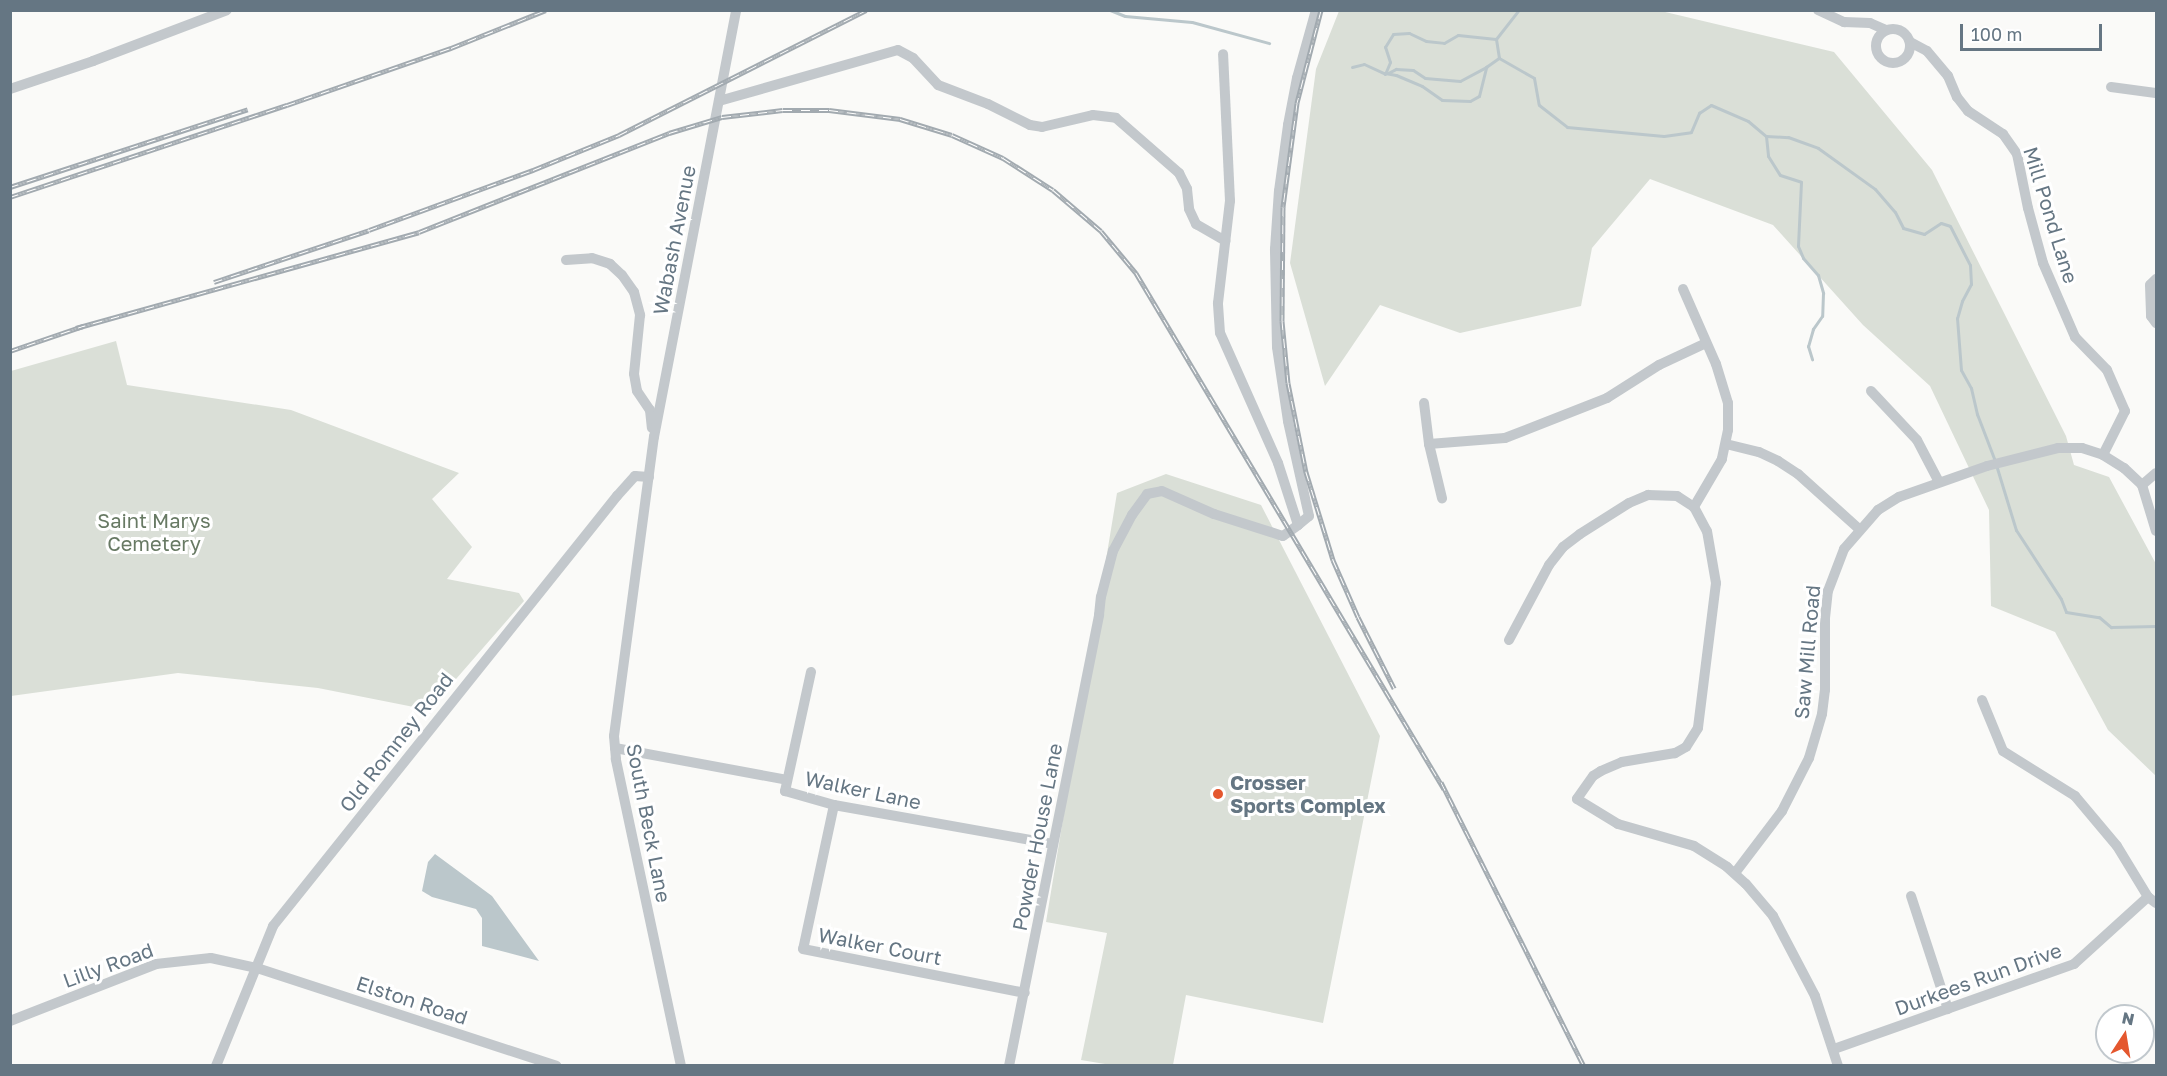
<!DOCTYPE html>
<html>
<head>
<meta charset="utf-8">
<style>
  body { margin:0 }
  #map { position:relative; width:2167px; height:1076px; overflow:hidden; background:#fafaf8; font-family:"Golos Text",sans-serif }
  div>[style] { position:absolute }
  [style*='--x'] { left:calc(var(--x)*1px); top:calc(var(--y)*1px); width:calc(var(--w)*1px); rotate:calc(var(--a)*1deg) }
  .green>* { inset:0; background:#dadfd7 }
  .water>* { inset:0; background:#bbc7cb }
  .stream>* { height:3px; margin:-1.5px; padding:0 1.5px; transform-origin:1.5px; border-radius:1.5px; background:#bbc7cb }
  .minor>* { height:10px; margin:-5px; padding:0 5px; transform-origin:5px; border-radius:5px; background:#c3c8cc }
  .minor>.ring { margin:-5px; padding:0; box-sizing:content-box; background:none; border:10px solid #c3c8cc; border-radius:50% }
  .rail>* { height:5px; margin-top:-2.5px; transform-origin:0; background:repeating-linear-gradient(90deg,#fff 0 9px,#a2aab0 0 18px); box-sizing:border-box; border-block:2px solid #a2aab0 }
  .dots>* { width:16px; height:16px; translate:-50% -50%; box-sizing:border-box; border:3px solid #fff; border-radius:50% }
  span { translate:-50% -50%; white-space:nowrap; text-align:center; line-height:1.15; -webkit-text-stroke:6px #fff; paint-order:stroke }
  .street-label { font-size:20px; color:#657683 }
  .park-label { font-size:20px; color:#687a64 }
  .poi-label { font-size:20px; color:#657683; font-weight:700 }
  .left { translate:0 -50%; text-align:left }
  .frame { position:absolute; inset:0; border:12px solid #657683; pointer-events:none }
  .north { position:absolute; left:2095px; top:1004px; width:60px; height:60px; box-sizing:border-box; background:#fff; border:2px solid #c1c8cd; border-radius:50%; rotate:12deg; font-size:16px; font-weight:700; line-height:24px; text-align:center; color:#657683 }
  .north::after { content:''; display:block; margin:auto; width:21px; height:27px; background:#e4572e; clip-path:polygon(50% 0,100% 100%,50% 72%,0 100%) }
  .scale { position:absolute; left:1960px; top:24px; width:142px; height:27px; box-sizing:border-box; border:3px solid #657683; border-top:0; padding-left:8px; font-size:18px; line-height:21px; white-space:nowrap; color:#657683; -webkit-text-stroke:4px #fff; paint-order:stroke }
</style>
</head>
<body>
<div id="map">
  <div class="green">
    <div style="clip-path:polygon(1339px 11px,1661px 11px,1834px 52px,1932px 170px,2066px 436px,2074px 465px,2109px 477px,2156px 564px,2156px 776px,2108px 730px,2055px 632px,1991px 606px,1989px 510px,1930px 386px,1863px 325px,1773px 225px,1650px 179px,1592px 248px,1581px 306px,1460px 333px,1380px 305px,1325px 386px,1290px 263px,1316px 69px)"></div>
    <div style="clip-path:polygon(116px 341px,127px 385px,291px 410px,459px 473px,432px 499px,472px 547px,447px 579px,519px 593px,524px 601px,429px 710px,318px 688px,178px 673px,11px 696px,11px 371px)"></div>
    <div style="clip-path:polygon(1166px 474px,1261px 505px,1380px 736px,1323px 1023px,1186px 995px,1173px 1065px,1111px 1065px,1081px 1060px,1107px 933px,1046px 922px,1117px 493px)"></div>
  </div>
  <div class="water">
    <div style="clip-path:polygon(435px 854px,492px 896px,539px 961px,482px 946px,482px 918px,476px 909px,432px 897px,422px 891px,428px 862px)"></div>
  </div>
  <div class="stream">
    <div style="--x:1110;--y:10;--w:16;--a:22"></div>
    <div style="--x:1125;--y:16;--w:67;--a:5.1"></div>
    <div style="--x:1192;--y:22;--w:80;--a:15.3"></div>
    <div style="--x:1496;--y:39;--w:37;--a:-52"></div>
    <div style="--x:1352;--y:67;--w:12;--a:-14"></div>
    <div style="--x:1364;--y:64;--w:23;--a:25"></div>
    <div style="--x:1385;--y:74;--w:13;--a:-67"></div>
    <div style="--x:1390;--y:62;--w:16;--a:-108"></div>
    <div style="--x:1385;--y:47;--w:15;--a:-58"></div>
    <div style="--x:1393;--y:34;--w:16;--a:-4"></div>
    <div style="--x:1409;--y:33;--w:19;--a:25"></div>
    <div style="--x:1426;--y:41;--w:18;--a:6"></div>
    <div style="--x:1444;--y:43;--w:16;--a:-30"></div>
    <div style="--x:1458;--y:35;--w:38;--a:6"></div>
    <div style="--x:1496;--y:39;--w:19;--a:81"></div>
    <div style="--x:1499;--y:58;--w:40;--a:29.7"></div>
    <div style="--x:1534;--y:78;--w:27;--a:80"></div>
    <div style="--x:1539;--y:105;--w:36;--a:38"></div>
    <div style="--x:1567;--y:127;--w:97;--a:5.3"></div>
    <div style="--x:1664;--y:136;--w:27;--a:-8"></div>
    <div style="--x:1691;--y:132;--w:21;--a:-67"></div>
    <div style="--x:1699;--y:113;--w:14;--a:-34"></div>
    <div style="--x:1711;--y:105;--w:40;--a:23.4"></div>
    <div style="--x:1748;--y:121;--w:23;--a:40"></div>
    <div style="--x:1766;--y:136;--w:22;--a:3"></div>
    <div style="--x:1788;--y:137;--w:32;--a:20"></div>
    <div style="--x:1818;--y:148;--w:70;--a:35.7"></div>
    <div style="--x:1875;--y:189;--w:30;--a:49"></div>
    <div style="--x:1895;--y:212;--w:18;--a:63"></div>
    <div style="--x:1903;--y:228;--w:22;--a:16"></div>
    <div style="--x:1924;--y:234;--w:20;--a:-33"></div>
    <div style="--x:1941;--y:223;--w:9;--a:18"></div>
    <div style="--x:1950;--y:226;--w:44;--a:62.9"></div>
    <div style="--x:1970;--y:265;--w:19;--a:87"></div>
    <div style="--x:1971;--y:284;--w:19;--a:118"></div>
    <div style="--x:1962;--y:301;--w:18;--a:106"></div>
    <div style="--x:1957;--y:318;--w:52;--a:85.6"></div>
    <div style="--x:1961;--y:370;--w:21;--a:61"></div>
    <div style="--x:1971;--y:388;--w:27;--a:77"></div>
    <div style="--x:1977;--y:414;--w:50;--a:69"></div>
    <div style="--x:1385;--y:73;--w:11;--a:10"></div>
    <div style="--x:1396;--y:75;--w:28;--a:23"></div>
    <div style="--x:1422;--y:86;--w:24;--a:35"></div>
    <div style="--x:1442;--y:100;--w:28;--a:2"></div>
    <div style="--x:1470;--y:101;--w:10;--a:-29"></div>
    <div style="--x:1479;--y:96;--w:30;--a:-76"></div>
    <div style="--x:1486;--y:67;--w:16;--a:-35"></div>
    <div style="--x:1388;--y:73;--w:9;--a:-27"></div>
    <div style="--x:1396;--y:69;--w:17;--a:3"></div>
    <div style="--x:1413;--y:70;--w:14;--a:34"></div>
    <div style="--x:1425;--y:78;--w:35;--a:5"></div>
    <div style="--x:1460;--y:81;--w:30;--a:-28"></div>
    <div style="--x:1766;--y:136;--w:20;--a:84"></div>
    <div style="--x:1768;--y:156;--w:22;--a:58"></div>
    <div style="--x:1780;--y:175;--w:22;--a:18"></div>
    <div style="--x:1801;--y:182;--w:64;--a:92.7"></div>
    <div style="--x:1798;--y:246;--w:13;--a:67"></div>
    <div style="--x:1803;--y:258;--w:23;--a:49"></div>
    <div style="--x:1818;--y:275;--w:19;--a:74"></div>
    <div style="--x:1823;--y:293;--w:23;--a:92"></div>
    <div style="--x:1822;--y:316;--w:16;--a:125"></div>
    <div style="--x:1813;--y:329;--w:18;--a:106"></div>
    <div style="--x:1808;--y:346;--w:14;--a:73"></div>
    <div style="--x:1997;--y:468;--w:65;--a:73"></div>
    <div style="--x:2016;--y:530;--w:82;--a:56.9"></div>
    <div style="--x:2061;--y:599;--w:14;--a:69"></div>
    <div style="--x:2066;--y:612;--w:33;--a:9"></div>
    <div style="--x:2099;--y:617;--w:16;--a:40"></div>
    <div style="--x:2111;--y:627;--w:45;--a:-1.3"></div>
  </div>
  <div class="minor">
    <div style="--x:1818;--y:10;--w:29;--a:25"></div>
    <div style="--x:1844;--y:22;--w:26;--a:2"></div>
    <div style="--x:1870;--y:23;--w:17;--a:24"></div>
    <div class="ring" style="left:1876px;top:29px;width:24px;height:24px"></div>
    <div style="--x:1910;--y:42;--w:19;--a:28"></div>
    <div style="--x:1927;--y:51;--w:33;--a:50"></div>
    <div style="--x:1948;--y:76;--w:23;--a:67"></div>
    <div style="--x:1957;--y:97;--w:18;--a:52"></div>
    <div style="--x:1968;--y:111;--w:42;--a:33.3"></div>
    <div style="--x:2003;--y:134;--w:24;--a:55"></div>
    <div style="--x:2017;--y:154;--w:55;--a:78.5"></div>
    <div style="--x:2028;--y:208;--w:57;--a:74.7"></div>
    <div style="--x:2043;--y:263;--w:81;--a:66.6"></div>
    <div style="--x:2075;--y:337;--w:46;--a:45.9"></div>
    <div style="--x:2107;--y:370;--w:45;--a:66.3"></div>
    <div style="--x:2125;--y:411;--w:49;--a:116.6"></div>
    <div style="--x:2111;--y:87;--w:45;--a:7.6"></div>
    <div style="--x:10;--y:89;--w:88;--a:-18.6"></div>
    <div style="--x:93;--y:61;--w:143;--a:-20.8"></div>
    <div style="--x:719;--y:101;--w:186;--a:-15.9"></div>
    <div style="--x:898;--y:50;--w:17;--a:28"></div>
    <div style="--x:913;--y:58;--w:37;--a:47"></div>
    <div style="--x:938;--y:85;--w:53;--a:20.8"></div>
    <div style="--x:988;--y:104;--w:47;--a:26.6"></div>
    <div style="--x:1030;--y:125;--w:12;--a:9"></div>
    <div style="--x:1042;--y:127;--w:52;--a:-13.2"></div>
    <div style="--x:1093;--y:115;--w:23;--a:7"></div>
    <div style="--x:1116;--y:118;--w:84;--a:41.1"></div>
    <div style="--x:1179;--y:173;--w:18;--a:63"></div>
    <div style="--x:1187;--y:189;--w:20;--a:84"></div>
    <div style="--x:1189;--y:209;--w:17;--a:65"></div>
    <div style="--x:1196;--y:224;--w:34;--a:30"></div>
    <div style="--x:566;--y:260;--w:26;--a:-4"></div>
    <div style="--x:592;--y:258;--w:19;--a:18"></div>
    <div style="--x:610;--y:264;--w:16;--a:43"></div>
    <div style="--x:622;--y:275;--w:21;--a:55"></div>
    <div style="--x:634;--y:292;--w:24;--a:75"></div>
    <div style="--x:640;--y:315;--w:59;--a:95.8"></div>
    <div style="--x:634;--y:374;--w:17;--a:80"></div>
    <div style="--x:637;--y:391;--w:23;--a:56"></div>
    <div style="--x:650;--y:410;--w:18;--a:84"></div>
    <div style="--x:2156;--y:279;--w:8;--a:135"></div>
    <div style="--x:2150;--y:285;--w:31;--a:88"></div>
    <div style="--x:2151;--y:316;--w:9;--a:54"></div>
    <div style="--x:1683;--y:289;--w:82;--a:66.3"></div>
    <div style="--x:1716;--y:364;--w:41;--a:72.9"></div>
    <div style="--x:1728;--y:403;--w:27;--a:90"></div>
    <div style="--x:1728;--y:430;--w:30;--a:102"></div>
    <div style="--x:1722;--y:459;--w:56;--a:120.3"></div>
    <div style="--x:1871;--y:391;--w:67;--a:46.8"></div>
    <div style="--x:1917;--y:440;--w:47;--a:62.4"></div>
    <div style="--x:1424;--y:403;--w:41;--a:83"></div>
    <div style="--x:1429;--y:444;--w:56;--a:76.5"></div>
    <div style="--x:1429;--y:444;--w:76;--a:-4.5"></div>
    <div style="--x:1505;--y:438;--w:110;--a:-21.4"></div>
    <div style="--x:1607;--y:398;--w:62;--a:-32.4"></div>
    <div style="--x:1659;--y:365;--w:52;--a:-25.1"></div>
    <div style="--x:1726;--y:444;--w:34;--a:14"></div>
    <div style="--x:1759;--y:452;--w:21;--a:25"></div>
    <div style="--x:1778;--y:461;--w:24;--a:33"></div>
    <div style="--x:1798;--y:474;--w:82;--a:42"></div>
    <div style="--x:2142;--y:485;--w:18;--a:-41"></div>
    <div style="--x:1298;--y:525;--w:14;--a:-39"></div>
    <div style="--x:1309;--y:516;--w:97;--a:-102.5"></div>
    <div style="--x:1288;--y:421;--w:75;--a:-98.5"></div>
    <div style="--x:1277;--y:347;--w:98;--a:-91.2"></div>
    <div style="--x:1275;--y:249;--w:58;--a:-86.1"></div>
    <div style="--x:1279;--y:191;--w:67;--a:-82.2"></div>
    <div style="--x:1288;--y:125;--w:48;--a:-79.2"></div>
    <div style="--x:1297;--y:78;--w:71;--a:-74.4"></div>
    <div style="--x:1509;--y:640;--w:85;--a:-61.9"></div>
    <div style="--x:1549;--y:565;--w:23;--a:-52"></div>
    <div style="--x:1563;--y:547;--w:21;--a:-37"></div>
    <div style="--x:1580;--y:534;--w:58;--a:-32.3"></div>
    <div style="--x:1629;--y:503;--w:21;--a:-23"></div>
    <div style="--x:1648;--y:495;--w:29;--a:2"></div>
    <div style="--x:1677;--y:496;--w:20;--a:33"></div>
    <div style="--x:1694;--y:507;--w:27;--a:62"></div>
    <div style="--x:1707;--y:531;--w:53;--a:80.2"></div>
    <div style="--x:1716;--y:583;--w:146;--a:97.1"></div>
    <div style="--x:1698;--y:728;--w:22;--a:122"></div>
    <div style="--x:1686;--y:747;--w:13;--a:151"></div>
    <div style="--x:1675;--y:753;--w:54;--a:170.4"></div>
    <div style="--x:1622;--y:762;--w:23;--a:157"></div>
    <div style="--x:1601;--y:771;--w:9;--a:148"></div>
    <div style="--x:1593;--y:776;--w:28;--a:125"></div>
    <div style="--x:1577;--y:799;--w:48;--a:31.4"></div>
    <div style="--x:1618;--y:824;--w:79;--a:16.1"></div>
    <div style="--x:1694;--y:846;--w:39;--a:32"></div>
    <div style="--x:1727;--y:867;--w:25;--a:42"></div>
    <div style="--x:1746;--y:884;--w:42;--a:49.8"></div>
    <div style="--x:1773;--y:916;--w:90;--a:62.3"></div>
    <div style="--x:1815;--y:996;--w:74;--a:71.8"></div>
    <div style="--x:811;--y:672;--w:122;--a:102.3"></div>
    <div style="--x:785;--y:791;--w:51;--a:15.9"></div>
    <div style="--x:834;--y:805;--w:222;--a:10.1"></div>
    <div style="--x:1982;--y:700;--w:55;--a:67.6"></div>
    <div style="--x:2003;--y:751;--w:85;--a:32"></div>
    <div style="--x:2075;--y:796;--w:65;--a:50"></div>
    <div style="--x:2117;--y:846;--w:60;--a:58.7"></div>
    <div style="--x:2148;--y:897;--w:10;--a:37"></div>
    <div style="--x:615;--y:748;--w:175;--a:10.5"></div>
    <div style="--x:834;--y:805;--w:147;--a:102.1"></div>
    <div style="--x:803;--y:949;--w:226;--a:11.2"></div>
    <div style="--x:1735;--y:873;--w:78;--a:-52.8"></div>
    <div style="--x:1782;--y:811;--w:59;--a:-63"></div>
    <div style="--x:1809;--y:758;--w:46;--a:-73.5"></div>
    <div style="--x:1822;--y:714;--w:24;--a:-83"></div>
    <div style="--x:1825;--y:690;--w:72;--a:-90"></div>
    <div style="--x:1825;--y:618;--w:27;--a:-84"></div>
    <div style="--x:1828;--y:591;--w:45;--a:-69.1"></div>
    <div style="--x:1844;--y:549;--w:52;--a:-48.9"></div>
    <div style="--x:1878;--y:510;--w:25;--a:-32"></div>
    <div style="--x:1899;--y:497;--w:93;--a:-19.4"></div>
    <div style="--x:1987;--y:466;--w:73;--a:-14.2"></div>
    <div style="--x:2058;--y:448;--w:24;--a:0"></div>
    <div style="--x:2082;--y:448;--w:22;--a:18"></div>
    <div style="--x:2103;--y:455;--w:25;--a:32"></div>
    <div style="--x:2124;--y:468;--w:25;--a:43"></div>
    <div style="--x:2142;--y:485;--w:48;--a:73.1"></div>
    <div style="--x:1911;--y:896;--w:119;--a:71.9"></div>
    <div style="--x:10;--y:1021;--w:157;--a:-21.3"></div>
    <div style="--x:156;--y:964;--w:55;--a:-6.2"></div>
    <div style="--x:211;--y:958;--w:47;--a:12.3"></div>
    <div style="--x:257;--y:968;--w:315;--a:18.1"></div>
    <div style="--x:1834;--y:1049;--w:255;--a:-19.5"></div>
    <div style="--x:2074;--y:964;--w:100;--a:-42.2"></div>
    <div style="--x:216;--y:1066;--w:151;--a:-67.8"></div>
    <div style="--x:273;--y:926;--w:551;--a:-51.34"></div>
    <div style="--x:617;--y:496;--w:27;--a:-48"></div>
    <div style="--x:635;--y:476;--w:14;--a:4"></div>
    <div style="--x:681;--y:1066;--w:314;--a:-102"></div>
    <div style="--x:616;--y:759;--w:23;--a:-95"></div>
    <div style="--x:614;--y:736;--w:302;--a:-82.4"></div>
    <div style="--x:654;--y:437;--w:435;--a:-79.1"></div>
    <div style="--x:1009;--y:1066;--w:460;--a:-78.7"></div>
    <div style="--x:1099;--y:615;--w:18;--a:-84"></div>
    <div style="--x:1101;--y:597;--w:48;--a:-75.4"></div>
    <div style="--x:1113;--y:551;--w:41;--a:-62.2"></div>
    <div style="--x:1132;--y:515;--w:26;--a:-54"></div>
    <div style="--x:1147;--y:494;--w:15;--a:-11"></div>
    <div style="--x:1162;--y:491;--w:57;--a:23.9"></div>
    <div style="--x:1214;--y:514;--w:72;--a:17.7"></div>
    <div style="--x:1283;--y:536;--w:19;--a:-36"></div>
    <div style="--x:1298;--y:525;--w:65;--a:-107.9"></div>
    <div style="--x:1278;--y:463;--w:142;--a:-114"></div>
    <div style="--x:1220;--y:333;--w:30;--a:-94"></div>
    <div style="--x:1218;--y:303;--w:103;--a:-83.3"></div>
    <div style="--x:1230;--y:201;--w:147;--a:-92.7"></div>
  </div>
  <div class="rail">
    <div style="--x:1321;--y:10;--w:96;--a:104.5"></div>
    <div style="--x:1297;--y:103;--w:105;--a:97.7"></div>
    <div style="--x:1283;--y:207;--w:114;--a:90.5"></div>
    <div style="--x:1282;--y:321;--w:62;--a:84.5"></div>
    <div style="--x:1288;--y:383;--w:91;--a:78.6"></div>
    <div style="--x:1306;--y:472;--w:92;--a:72.9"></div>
    <div style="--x:1333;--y:560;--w:62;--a:66.3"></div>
    <div style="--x:1358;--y:617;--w:80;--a:63.1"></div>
    <div style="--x:10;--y:187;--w:250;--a:-18.1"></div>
    <div style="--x:10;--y:197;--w:292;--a:-18.4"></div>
    <div style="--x:287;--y:105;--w:174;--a:-19.2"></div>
    <div style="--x:451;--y:48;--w:102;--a:-21.8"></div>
    <div style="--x:214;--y:282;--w:163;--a:-18.5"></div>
    <div style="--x:369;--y:230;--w:175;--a:-20.1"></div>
    <div style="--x:533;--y:170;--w:93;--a:-22.1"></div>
    <div style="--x:619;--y:135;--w:277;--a:-26.8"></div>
    <div style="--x:76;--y:328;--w:356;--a:-15.6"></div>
    <div style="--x:419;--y:232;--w:269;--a:-21.6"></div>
    <div style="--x:669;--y:133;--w:55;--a:-16.8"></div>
    <div style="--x:722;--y:117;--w:61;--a:-6.5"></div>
    <div style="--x:783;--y:110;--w:46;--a:0"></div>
    <div style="--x:829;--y:110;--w:72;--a:7.2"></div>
    <div style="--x:900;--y:119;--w:54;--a:17.1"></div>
    <div style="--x:952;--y:135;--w:56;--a:24.3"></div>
    <div style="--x:1003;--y:158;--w:59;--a:32.6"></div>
    <div style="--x:1053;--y:190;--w:63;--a:40.5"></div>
    <div style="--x:1101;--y:231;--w:55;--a:50.2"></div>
    <div style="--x:1136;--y:273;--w:601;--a:59.17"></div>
    <div style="--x:10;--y:351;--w:77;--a:-18.9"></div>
    <div style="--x:1441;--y:782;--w:318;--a:63.3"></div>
  </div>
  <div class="dots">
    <div style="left:1218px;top:794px;background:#e4572e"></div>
  </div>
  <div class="street-label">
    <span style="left:2051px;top:215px;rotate:73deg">Mill Pond Lane</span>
    <span style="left:674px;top:240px;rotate:-79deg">Wabash Avenue</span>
    <span style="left:1807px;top:652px;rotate:-85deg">Saw Mill Road</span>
    <span style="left:396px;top:742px;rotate:-52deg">Old Romney Road</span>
    <span style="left:863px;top:790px;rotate:12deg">Walker Lane</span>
    <span style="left:649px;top:823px;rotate:79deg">South Beck Lane</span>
    <span style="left:1037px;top:837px;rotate:-79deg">Powder House Lane</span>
    <span style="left:880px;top:946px;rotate:11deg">Walker Court</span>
    <span style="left:108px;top:965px;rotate:-20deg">Lilly Road</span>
    <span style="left:1978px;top:979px;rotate:-20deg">Durkees Run Drive</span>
    <span style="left:412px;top:1000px;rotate:18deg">Elston Road</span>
  </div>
  <div class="park-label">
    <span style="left:154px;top:532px">Saint Marys<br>Cemetery</span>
  </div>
  <div class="poi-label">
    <span class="left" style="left:1230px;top:794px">Crosser<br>Sports Complex</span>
  </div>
  <div class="frame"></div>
  <div class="north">N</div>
  <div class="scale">100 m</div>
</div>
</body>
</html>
